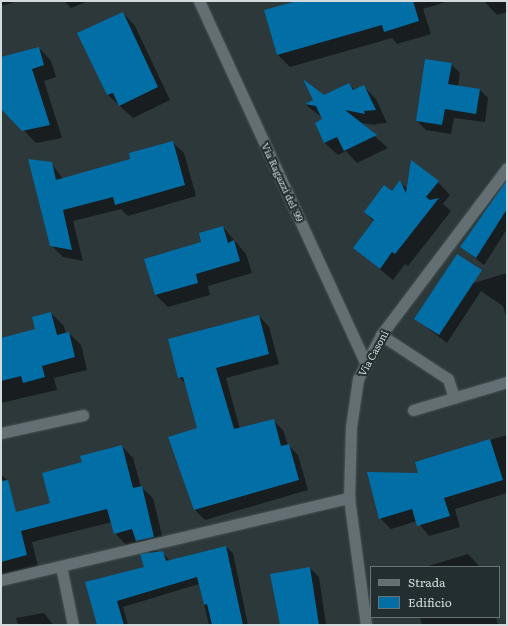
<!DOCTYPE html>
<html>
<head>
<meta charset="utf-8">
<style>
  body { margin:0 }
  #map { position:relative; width:508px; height:626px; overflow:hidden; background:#2d383a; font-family:Literata,serif }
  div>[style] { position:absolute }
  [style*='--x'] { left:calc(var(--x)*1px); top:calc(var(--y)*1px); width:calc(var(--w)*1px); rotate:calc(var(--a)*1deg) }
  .shadow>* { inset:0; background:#0007 }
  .building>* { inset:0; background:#016ea6 }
  .roads { filter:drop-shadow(0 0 1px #4a5455) drop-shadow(0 0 1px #4a5455) }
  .service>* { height:11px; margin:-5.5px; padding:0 5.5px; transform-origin:5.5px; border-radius:5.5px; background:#636f72 }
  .pedestrian>* { height:11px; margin:-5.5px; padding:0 5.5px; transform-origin:5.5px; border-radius:5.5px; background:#636f72 }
  .minor>* { height:11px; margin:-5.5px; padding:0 5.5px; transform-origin:5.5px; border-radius:5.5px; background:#636f72 }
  span { translate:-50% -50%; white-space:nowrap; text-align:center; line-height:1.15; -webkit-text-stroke:4px #232e30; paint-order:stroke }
  .street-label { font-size:10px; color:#d4dbdc }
  .frame { position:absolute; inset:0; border:2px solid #d4dbdc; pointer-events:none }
  .legend { position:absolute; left:370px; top:566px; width:130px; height:52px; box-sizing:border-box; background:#232e30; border:1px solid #6a7375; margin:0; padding:5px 7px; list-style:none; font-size:12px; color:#d4dbdc }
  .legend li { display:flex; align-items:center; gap:8px; height:20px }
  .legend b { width:20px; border:1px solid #6a7375 }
</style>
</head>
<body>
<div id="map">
  <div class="shadow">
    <div style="clip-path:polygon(1px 1px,18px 1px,1px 6px)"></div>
    <div style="clip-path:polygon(64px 1px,89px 1px,71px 8px)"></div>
    <div style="clip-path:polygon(297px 1px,449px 1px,423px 9px,431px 34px,397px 44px,392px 38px,290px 67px,277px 54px)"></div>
    <div style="clip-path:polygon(484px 1px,507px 1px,507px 12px,497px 15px)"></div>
    <div style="clip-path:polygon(123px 13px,135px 26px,170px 100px,133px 118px,108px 95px,79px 34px)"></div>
    <div style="clip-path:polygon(39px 48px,51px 61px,56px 77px,44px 81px,62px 138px,36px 143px,3px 109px,1px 58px)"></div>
    <div style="clip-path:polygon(451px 64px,460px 73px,458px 86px,480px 90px,488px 98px,485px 122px,454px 118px,451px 134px,426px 130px,417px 121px)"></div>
    <div style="clip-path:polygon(349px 84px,355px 90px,363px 86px,376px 99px,387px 123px,375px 124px,376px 125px,360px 123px,388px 148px,357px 163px,346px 151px,338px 155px,325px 143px,316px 123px,324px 119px,306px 105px)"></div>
    <div style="clip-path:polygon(172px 142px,184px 153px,196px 196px,128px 216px,121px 209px,73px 221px,83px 261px,63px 257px,51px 245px,51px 163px,63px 179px,131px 160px)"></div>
    <div style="clip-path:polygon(400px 182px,408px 189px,438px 182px,450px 195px,443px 204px,451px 211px,408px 266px,405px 264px,393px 280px,354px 248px,374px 222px,365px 212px,392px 192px)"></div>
    <div style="clip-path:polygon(507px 198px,507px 229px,484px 265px,461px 247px)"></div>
    <div style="clip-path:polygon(223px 227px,246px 254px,252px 273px,208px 286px,210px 295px,168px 307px,156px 295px,203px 242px)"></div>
    <div style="clip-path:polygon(507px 273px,507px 319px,503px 306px,481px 291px,447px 343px,416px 319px,430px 296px)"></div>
    <div style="clip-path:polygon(51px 313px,64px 326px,66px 334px,69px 333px,81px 345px,87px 370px,54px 378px,57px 390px,1px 403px,1px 339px,36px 330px)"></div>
    <div style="clip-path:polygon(259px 316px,269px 327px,279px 364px,226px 378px,240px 429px,273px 420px,283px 430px,288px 445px,298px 455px,308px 490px,205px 520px,195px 510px,169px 437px,198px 429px,187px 385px,179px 377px)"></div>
    <div style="clip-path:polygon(507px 435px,507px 493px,455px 509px,460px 527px,429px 536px,417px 521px,391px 529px,380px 518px,420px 474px,416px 462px)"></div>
    <div style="clip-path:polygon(122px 446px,133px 458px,141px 487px,153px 498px,165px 548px,154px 551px,162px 552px,170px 561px,226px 547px,233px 553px,248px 625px,209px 625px,199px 584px,123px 607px,128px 625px,98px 625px,87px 583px,145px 567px,150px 553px,138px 542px,126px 545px,115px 533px,112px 522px,32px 542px,38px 566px,1px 576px,1px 474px,7px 480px,16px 513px,51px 503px,83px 463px)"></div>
    <div style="clip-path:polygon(468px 554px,480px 567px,425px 567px)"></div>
    <div style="clip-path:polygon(310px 568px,319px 577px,326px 625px,281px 625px)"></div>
    <div style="clip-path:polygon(44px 613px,53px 625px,18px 625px,16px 618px)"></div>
    <div style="clip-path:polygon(420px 617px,496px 617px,498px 625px,422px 625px)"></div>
  </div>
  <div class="building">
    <div style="clip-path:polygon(297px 1px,413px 1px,419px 21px,384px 32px,382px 25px,277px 55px,264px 10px)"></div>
    <div style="clip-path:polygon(123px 12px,158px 87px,119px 106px,113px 93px,107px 95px,77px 33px)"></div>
    <div style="clip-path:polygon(39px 47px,44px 65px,32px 69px,50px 125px,22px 131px,2px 110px,1px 57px)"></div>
    <div style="clip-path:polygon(425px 59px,452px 63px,448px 84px,480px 89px,476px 114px,445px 109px,442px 125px,416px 121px)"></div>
    <div style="clip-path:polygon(303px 79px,324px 95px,349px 83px,353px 90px,364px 85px,376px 110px,364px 111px,365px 114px,345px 110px,377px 135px,344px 151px,337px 137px,324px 143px,315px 123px,322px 119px,316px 106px,305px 104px,313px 100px)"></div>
    <div style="clip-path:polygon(173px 141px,185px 185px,115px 205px,113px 197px,63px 210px,72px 250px,50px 246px,28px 159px,52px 162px,56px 180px,130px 159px,129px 153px)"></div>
    <div style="clip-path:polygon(411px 160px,439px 181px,426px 197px,430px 200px,439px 198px,395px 254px,392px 252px,380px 269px,353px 248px,374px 220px,364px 212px,384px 185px,392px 191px,400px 180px,406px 193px)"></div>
    <div style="clip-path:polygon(507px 180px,507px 209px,476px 258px,460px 247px)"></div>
    <div style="clip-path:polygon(223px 226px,228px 243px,234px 240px,240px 261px,196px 274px,198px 283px,155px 295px,144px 259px,201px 242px,199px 233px)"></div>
    <div style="clip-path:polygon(457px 254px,482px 270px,439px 335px,414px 319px)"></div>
    <div style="clip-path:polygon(51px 312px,57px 335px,69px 332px,75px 357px,42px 366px,45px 377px,23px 383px,21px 376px,1px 381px,1px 338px,35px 329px,32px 317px)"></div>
    <div style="clip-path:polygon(259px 315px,269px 354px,216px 368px,234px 429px,274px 419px,281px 446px,289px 444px,299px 480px,194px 510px,168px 437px,197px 428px,183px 377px,178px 378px,168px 339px)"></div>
    <div style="clip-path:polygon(490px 439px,503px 480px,444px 498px,450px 516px,417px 526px,412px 509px,379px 519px,367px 472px,418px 473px,415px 462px)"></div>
    <div style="clip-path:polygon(122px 445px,133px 488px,142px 486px,154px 537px,136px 541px,132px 529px,114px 534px,107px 509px,21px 531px,27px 555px,1px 562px,1px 481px,8px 480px,16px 512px,50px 503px,42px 473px,82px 462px,80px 456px)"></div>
    <div style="clip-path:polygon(226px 546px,243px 625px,212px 625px,207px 604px,204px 605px,197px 577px,117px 601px,124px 625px,97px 625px,85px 582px,144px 567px,140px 554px,163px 551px,166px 561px)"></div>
    <div style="clip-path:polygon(310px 567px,319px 625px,280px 625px,270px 574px)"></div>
  </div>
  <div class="roads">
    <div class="service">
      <div style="--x:1;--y:433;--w:84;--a:-12.4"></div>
      <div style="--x:61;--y:566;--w:60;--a:78.5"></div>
    </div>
    <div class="pedestrian">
      <div style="--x:381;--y:335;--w:80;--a:33.3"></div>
      <div style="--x:448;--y:379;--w:20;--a:72"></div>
    </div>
    <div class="minor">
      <div style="--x:199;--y:1;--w:400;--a:65.3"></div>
      <div style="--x:413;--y:410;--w:98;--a:-16.6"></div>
      <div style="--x:1;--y:580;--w:358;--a:-13.3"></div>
      <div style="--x:366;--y:625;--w:128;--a:-97.6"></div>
      <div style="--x:349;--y:498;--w:71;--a:-88.4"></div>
      <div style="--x:351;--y:427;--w:49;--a:-81.7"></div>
      <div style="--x:358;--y:379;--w:50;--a:-62.4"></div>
      <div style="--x:381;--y:335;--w:209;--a:-53"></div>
    </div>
  </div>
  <div class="street-label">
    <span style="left:283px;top:182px;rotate:65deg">Via Ragazzi del '99</span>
    <span style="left:373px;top:353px;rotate:-61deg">Via Casoni</span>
  </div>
  <div class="frame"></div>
  <ul class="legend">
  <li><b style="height:5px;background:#636f72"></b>Strada</li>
  <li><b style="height:11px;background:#016ea6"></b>Edificio</li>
  </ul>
</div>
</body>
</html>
